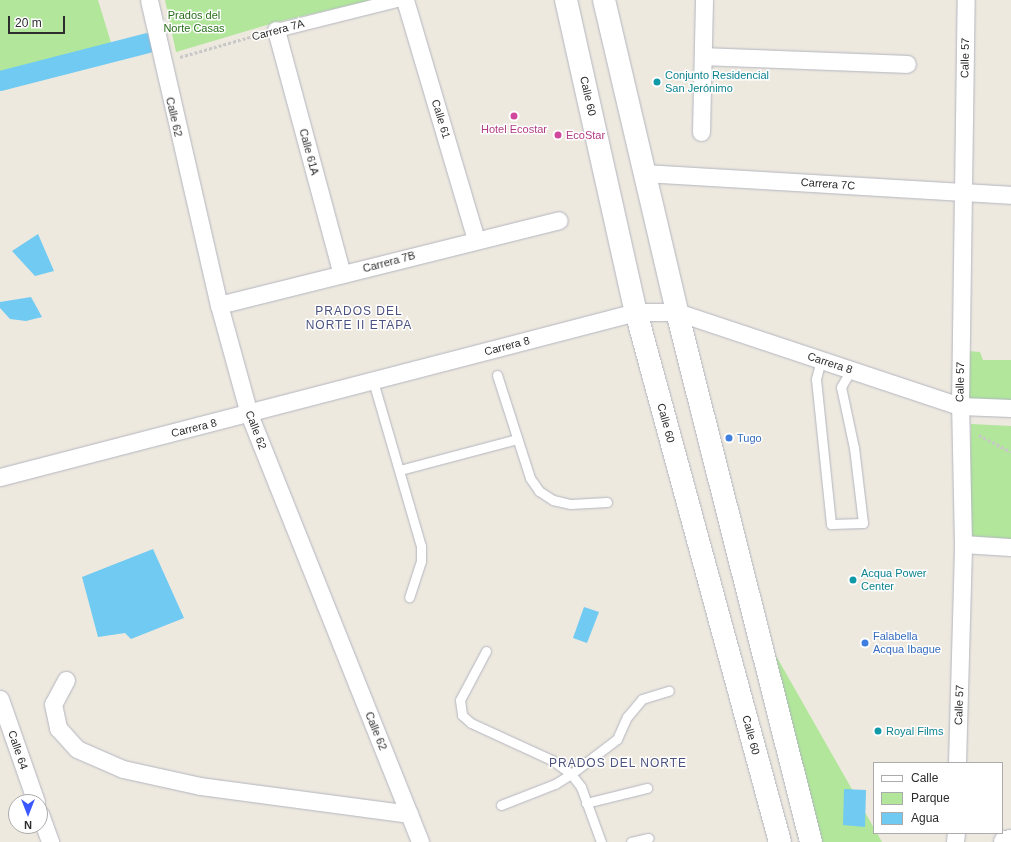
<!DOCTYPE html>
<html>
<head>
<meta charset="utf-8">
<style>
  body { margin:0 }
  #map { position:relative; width:1011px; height:842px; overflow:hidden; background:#eee9df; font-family:Helvetica,sans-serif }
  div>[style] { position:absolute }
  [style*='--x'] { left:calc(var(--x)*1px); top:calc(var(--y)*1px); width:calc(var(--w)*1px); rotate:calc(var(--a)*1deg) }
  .green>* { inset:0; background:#b1e69b }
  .water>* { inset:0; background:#70caf2 }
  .canal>* { height:20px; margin:-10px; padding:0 10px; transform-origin:10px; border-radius:10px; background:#70caf2 }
  .path>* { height:2.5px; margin-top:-1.25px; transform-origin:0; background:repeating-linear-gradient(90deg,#c8c8c8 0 3px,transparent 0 5px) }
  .roads { filter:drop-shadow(0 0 1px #b3b5c0) drop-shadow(0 0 1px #b3b5c0) }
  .service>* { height:9px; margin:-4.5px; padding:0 4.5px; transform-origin:4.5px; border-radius:4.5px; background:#fff }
  .pedestrian>* { height:13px; margin:-6.5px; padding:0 6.5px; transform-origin:6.5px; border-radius:6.5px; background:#fff }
  .minor>* { height:17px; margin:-8.5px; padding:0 8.5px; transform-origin:8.5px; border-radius:8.5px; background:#fff }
  .secondary>* { height:22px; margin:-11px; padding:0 11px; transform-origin:11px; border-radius:11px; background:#fff }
  .dots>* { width:11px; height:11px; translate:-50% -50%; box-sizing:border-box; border:2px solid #fff; border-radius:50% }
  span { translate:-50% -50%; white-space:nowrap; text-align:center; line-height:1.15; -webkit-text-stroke:3px #fff; paint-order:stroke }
  .park-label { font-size:11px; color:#276e19 }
  .street-label { font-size:11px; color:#2d2d2d }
  .culture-label { font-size:11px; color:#0d838f }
  .left { translate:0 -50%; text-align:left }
  .hotel-label { font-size:11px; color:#b23c85 }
  .shop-label { font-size:11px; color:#366cbe }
  .neighbourhood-label { font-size:12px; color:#4b5280; letter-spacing:1px }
  .legend { position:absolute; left:873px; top:762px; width:130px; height:72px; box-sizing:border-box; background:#fff; border:1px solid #ababab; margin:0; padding:5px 7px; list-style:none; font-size:12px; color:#2d2d2d }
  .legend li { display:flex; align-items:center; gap:8px; height:20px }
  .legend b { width:20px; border:1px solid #ababab }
  .north { position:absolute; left:8px; top:794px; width:40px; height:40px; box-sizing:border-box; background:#fff; border:1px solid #ababab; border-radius:50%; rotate:180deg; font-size:11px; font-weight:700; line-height:16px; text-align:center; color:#2d2d2d }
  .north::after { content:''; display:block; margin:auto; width:14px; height:18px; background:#3c58ff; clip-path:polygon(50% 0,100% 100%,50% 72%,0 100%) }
  .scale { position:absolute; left:8px; top:16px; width:57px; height:18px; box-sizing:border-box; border:2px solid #2d2d2d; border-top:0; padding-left:5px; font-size:12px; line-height:14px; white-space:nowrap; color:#2d2d2d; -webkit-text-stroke:3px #fff; paint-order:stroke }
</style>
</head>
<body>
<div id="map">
  <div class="green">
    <div style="clip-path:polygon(0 0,98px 0,112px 46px,0 78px)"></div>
    <div style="clip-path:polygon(165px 0,371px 0,277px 22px,176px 52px)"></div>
    <div style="clip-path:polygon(968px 351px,980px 352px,983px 360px,1011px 360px,1011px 401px,968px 400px)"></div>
    <div style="clip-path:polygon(971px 424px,1011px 426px,1011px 539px,969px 536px)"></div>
    <div style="clip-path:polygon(771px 647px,874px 828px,874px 833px,877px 833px,882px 842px,820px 842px)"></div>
  </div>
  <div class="water">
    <div style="clip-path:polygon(38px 234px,54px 271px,35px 276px,12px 251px)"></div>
    <div style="clip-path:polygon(31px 297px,42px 317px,26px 321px,10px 319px,0 308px,0 302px)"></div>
    <div style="clip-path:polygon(153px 549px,184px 618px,131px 639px,125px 633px,98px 637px,82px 577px)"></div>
    <div style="clip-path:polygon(584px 607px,599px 612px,587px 643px,573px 638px)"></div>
    <div style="clip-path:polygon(844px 789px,866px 790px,865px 827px,843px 825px)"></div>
  </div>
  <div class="canal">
    <div style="--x:0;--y:81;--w:153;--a:-14.4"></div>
  </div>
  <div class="path">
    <div style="--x:180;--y:57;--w:83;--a:-16"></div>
    <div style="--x:979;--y:435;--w:36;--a:28"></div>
  </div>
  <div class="roads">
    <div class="service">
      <div style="--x:821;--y:360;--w:20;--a:105"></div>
      <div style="--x:816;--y:379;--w:146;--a:84.1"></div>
      <div style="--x:831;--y:524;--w:32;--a:-2"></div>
      <div style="--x:863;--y:523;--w:76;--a:-96.8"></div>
      <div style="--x:854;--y:448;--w:62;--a:-102"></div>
      <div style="--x:841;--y:387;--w:20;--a:-60"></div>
      <div style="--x:497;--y:375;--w:108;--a:72.2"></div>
      <div style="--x:530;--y:478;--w:16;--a:55"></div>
      <div style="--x:539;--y:491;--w:17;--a:33"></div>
      <div style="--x:553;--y:500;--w:18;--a:13"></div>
      <div style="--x:571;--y:504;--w:36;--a:-3"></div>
      <div style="--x:373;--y:381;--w:172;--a:73.8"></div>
      <div style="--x:421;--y:546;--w:15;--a:90"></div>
      <div style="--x:421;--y:561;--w:38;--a:108"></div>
      <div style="--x:400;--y:470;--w:121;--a:-14.8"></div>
      <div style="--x:486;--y:651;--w:55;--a:118"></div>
      <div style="--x:460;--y:700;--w:15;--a:82"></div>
      <div style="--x:462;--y:715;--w:12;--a:42"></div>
      <div style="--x:471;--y:723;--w:89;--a:24.6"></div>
      <div style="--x:552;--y:760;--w:24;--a:36"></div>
      <div style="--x:571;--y:774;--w:16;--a:52"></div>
      <div style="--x:581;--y:787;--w:59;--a:70"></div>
      <div style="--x:586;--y:803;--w:63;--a:-13.8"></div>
      <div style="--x:501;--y:805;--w:58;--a:-21.3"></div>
      <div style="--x:555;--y:784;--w:19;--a:-32"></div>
      <div style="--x:571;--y:774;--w:58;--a:-37.3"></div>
      <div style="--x:617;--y:739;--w:24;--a:-66"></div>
      <div style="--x:627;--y:717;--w:23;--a:-50"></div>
      <div style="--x:642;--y:699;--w:28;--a:-17"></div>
      <div style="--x:631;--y:842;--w:18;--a:-13"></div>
    </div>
    <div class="pedestrian">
      <div style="--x:276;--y:30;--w:124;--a:-14"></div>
    </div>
    <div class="minor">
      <div style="--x:149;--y:0;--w:313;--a:77.1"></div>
      <div style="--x:219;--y:305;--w:113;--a:74.6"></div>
      <div style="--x:249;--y:414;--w:461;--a:68.2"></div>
      <div style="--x:405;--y:0;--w:249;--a:73.5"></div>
      <div style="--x:276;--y:30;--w:253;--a:74.9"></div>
      <div style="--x:703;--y:56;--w:204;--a:2.2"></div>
      <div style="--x:701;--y:132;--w:132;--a:-88.7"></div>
      <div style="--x:644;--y:173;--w:368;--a:3.4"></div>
      <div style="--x:219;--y:305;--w:350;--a:-14"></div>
      <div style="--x:0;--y:477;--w:657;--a:-14.54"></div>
      <div style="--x:636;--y:312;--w:41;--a:0"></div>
      <div style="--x:677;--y:312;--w:298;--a:18.4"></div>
      <div style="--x:960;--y:406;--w:51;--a:2.2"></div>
      <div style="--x:963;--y:544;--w:48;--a:3.6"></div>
      <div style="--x:66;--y:680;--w:27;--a:118"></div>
      <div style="--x:53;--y:704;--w:25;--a:78"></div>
      <div style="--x:58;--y:728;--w:28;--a:48"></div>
      <div style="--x:77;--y:749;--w:50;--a:23.5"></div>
      <div style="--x:123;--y:769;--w:79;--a:12.4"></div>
      <div style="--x:200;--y:786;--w:211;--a:7.6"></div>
      <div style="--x:0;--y:699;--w:109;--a:70.7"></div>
      <div style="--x:957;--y:763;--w:219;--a:-88.4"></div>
      <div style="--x:963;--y:544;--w:138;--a:-91.2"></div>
      <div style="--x:960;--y:406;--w:406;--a:-89.2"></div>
      <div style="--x:40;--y:814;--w:30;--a:70"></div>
      <div style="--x:955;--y:842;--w:9;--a:-84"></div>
    </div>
    <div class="secondary">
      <div style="--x:566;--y:0;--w:320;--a:77.4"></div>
      <div style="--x:636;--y:312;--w:549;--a:74.8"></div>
      <div style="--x:604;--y:0;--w:320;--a:76.8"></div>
      <div style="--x:677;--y:312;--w:547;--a:75.81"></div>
      <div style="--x:1005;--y:842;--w:6;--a:-9"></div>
    </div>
  </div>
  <div class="dots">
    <div style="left:657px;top:82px;background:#0f9aa8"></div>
    <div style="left:514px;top:116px;background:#d1479c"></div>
    <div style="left:558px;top:135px;background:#d1479c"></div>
    <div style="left:729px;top:438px;background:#3f7fe0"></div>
    <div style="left:853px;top:580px;background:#0f9aa8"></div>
    <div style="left:865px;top:643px;background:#3f7fe0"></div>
    <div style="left:878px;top:731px;background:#0f9aa8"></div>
  </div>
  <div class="park-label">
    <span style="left:194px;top:22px">Prados del<br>Norte Casas</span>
  </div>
  <div class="street-label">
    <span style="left:278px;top:30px;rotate:-15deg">Carrera 7A</span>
    <span style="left:965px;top:58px;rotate:-89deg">Calle 57</span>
    <span style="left:588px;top:96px;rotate:77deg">Calle 60</span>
    <span style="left:174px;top:117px;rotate:77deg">Calle 62</span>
    <span style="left:441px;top:119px;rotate:73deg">Calle 61</span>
    <span style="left:309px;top:152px;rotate:75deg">Calle 61A</span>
    <span style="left:828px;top:184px;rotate:4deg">Carrera 7C</span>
    <span style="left:389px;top:262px;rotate:-15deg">Carrera 7B</span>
    <span style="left:507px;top:346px;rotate:-15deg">Carrera 8</span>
    <span style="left:830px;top:363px;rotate:18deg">Carrera 8</span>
    <span style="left:960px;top:382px;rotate:-89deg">Calle 57</span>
    <span style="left:666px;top:423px;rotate:75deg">Calle 60</span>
    <span style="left:194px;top:428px;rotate:-14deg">Carrera 8</span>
    <span style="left:256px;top:430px;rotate:69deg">Calle 62</span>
    <span style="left:959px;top:705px;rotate:-88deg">Calle 57</span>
    <span style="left:376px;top:731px;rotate:68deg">Calle 62</span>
    <span style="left:751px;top:735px;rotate:75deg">Calle 60</span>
    <span style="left:18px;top:750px;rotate:71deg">Calle 64</span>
  </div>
  <div class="culture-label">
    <span class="left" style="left:665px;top:82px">Conjunto Residencial<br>San Jerónimo</span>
    <span class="left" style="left:861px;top:580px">Acqua Power<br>Center</span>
    <span class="left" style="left:886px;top:731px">Royal Films</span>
  </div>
  <div class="hotel-label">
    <span style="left:514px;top:129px">Hotel Ecostar</span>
    <span class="left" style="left:566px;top:135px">EcoStar</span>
  </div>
  <div class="shop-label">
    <span class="left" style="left:737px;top:438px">Tugo</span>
    <span class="left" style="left:873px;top:643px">Falabella<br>Acqua Ibague</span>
  </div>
  <div class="neighbourhood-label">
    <span style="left:359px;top:319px">PRADOS DEL<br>NORTE II ETAPA</span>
    <span style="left:618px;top:764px">PRADOS DEL NORTE</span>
  </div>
  <ul class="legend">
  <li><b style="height:5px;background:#fff"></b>Calle</li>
  <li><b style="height:11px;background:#b1e69b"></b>Parque</li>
  <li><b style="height:11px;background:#70caf2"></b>Agua</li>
  </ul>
  <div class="north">N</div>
  <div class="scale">20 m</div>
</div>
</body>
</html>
